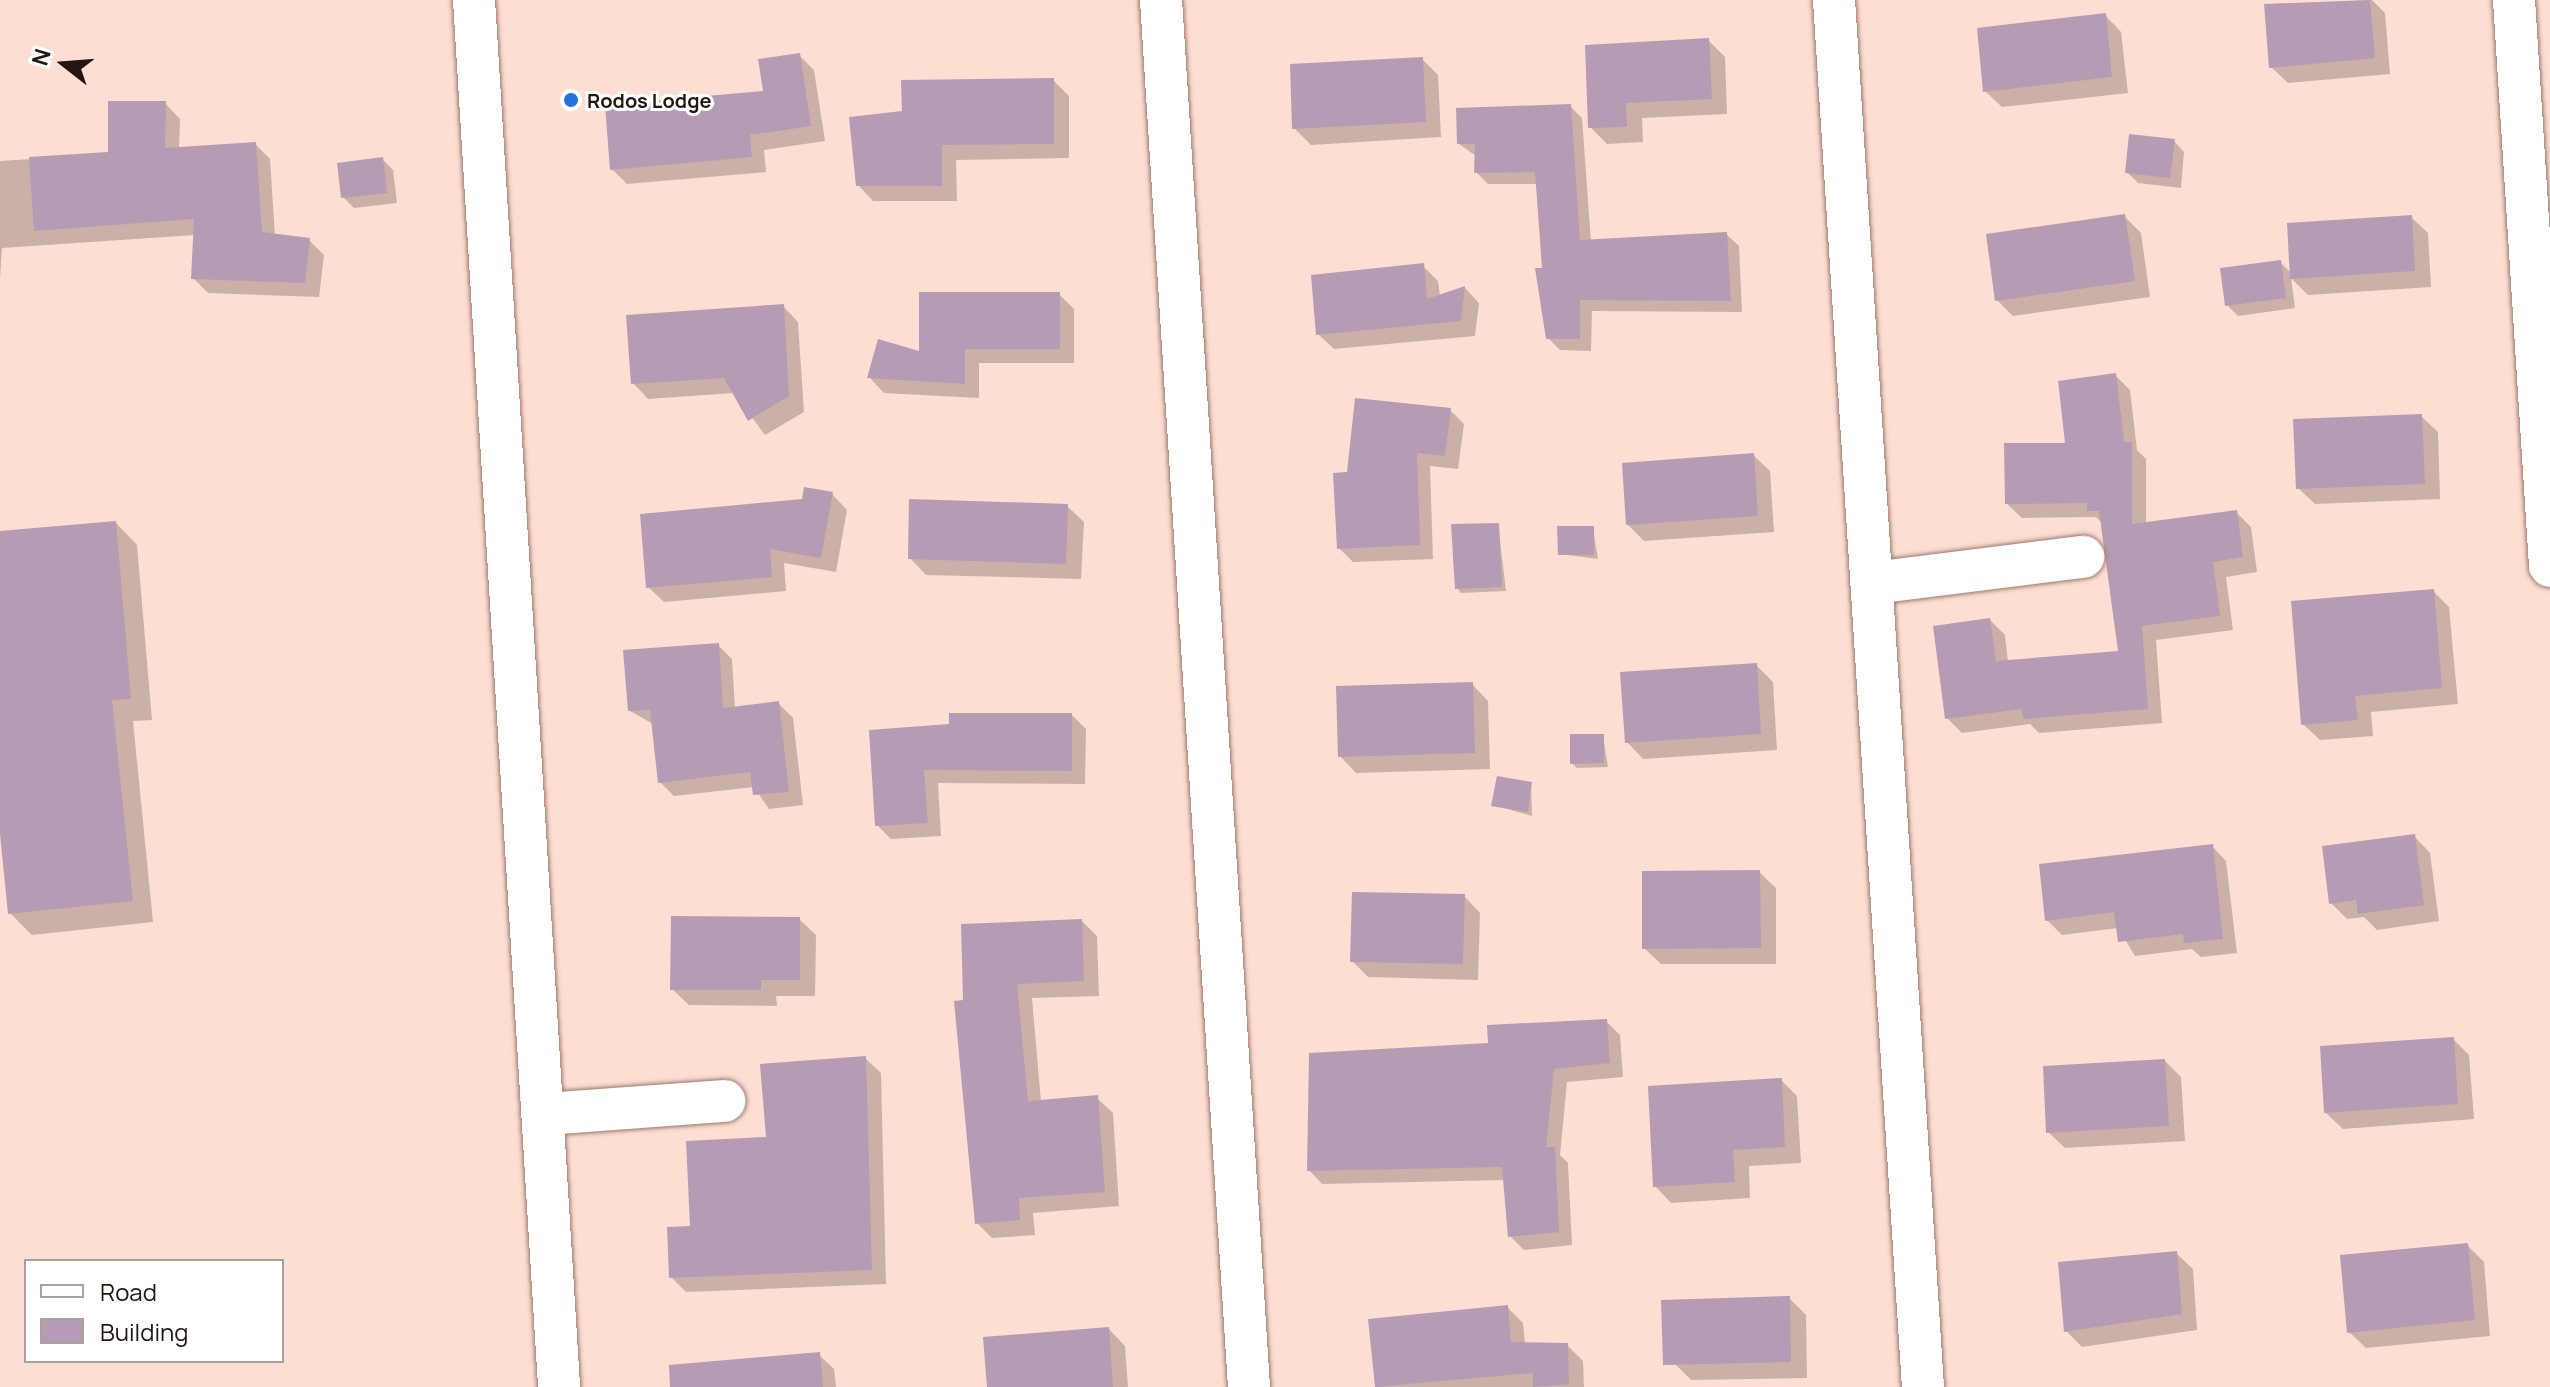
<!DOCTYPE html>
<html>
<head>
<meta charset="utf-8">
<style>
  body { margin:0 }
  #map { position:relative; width:2550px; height:1387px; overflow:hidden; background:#fdded2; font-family:Manrope,sans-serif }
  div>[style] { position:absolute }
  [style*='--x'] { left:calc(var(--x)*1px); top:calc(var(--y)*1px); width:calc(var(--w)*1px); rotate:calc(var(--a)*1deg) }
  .shadow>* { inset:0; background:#0003 }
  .building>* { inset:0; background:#b69bb5 }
  .roads { filter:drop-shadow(0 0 2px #9c796c) drop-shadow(0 0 2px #9c796c) }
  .minor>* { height:42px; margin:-21px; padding:0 21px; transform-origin:21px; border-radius:21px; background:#fff }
  .dots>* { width:22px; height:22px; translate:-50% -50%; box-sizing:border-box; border:4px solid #fff; border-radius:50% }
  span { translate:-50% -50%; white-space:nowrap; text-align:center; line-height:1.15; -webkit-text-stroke:6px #fff; paint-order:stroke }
  .poi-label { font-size:20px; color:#231510; font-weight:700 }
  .left { translate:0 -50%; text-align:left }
  .legend { position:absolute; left:24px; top:1259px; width:260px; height:104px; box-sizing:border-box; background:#fff; border:2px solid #a7a19f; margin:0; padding:10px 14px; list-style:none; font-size:24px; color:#231510 }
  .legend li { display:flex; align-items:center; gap:16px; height:40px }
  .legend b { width:40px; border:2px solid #a7a19f }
  .north { position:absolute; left:24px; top:24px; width:80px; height:80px; -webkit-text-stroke:6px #fff; paint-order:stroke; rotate:287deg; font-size:22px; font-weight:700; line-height:32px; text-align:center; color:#231510 }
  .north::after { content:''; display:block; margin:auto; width:28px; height:36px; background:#231510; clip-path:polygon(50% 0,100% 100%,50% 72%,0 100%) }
</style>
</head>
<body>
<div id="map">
  <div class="shadow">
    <div style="clip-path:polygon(2372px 0,2385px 13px,2390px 74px,2288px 83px,2271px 67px,2266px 6px)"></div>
    <div style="clip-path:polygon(2105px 15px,2121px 32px,2128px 93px,2002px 107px,1985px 91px)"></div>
    <div style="clip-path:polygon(1708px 40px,1725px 57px,1727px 114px,1642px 118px,1643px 142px,1607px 144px,1590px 127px)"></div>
    <div style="clip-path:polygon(799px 55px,814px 70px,825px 141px,764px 150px,766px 172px,627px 184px,612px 169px,765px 93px)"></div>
    <div style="clip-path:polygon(1422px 59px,1438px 75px,1441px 137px,1311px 145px,1294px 128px)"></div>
    <div style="clip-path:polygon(1053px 80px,1069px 96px,1069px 158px,956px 160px,957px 201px,873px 201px,858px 185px,904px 113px)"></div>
    <div style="clip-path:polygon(165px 103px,180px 119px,179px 149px,255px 144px,270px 159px,275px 236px,309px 240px,324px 255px,319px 297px,208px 293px,193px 278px,195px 235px,2px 248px,0 279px,0 161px,110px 154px)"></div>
    <div style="clip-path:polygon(1570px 106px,1582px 118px,1591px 242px,1726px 234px,1739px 246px,1742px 312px,1592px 311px,1591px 351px,1560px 350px,1548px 338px,1538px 184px,1488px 184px,1476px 172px,1476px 156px,1459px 144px)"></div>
    <div style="clip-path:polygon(2174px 141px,2184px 152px,2181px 188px,2138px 183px,2127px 172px)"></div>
    <div style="clip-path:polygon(382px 159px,393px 170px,397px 203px,354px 208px,343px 197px)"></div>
    <div style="clip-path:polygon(2125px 217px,2141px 233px,2150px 297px,2013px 316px,1997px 300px)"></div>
    <div style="clip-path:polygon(2411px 217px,2428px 233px,2431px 287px,2308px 295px,2291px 278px,2295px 308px,2238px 316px,2227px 305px,2280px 262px,2292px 274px)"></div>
    <div style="clip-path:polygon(1423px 266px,1438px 281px,1440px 296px,1465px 288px,1479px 303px,1475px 336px,1334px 349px,1318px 334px)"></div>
    <div style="clip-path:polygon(1059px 294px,1074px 309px,1074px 363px,979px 363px,979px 398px,884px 393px,869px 377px)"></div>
    <div style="clip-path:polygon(783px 306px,798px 322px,804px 412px,765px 435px,734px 393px,648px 399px,633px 383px)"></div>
    <div style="clip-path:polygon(2115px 375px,2130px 390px,2137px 450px,2146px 459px,2146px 524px,2236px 512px,2251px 527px,2257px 572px,2226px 577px,2233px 630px,2156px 640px,2162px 723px,2039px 733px,2030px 724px,1962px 733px,1947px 718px,1990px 620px,2005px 635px,2008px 662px,2120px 653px,2103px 524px,2096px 517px,2022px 518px,2007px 504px,2068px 445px)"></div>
    <div style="clip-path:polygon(1450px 410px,1464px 424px,1458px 469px,1430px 466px,1433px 559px,1353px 562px,1339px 548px,1348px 474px)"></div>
    <div style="clip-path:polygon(2421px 416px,2438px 432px,2440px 499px,2315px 504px,2298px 488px)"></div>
    <div style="clip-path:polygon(1753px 455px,1770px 471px,1774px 532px,1644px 541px,1628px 525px)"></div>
    <div style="clip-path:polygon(832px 494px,847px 510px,836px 572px,784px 563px,786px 591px,664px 602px,648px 587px,803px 501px)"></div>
    <div style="clip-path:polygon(1067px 506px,1084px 522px,1081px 579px,926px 575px,910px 558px)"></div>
    <div style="clip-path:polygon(116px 523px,137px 545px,152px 720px,133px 721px,153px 922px,32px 935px,10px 913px,0 814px,0 533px)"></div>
    <div style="clip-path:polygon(1498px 525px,1506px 591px,1461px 593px,1457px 588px)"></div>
    <div style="clip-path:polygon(1593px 528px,1598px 559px,1560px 554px)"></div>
    <div style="clip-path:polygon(2433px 591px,2449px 607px,2458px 704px,2371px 712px,2373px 736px,2320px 740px,2303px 724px)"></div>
    <div style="clip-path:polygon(718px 645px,732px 659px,735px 708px,778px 703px,793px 718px,803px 805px,769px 809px,754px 787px,674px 796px,660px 782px,653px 724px,630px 711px)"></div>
    <div style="clip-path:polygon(1756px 665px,1773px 682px,1777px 750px,1643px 759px,1627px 742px)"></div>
    <div style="clip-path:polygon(1472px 684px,1488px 701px,1490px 769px,1356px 773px,1340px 756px)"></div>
    <div style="clip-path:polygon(1072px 715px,1086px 729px,1085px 784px,938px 783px,941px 836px,891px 839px,877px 825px,871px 732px)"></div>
    <div style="clip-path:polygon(1603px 736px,1608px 767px,1577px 768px,1572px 763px)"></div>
    <div style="clip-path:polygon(1531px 783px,1532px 816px,1493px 805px)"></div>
    <div style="clip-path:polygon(2414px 836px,2430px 853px,2439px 921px,2377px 930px,2364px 917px,2347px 919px,2331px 903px)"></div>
    <div style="clip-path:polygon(2212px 846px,2226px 861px,2237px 953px,2201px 957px,2192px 949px,2135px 956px,2118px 928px,2062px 935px,2047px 920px)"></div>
    <div style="clip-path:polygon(1759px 872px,1776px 888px,1776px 964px,1661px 964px,1644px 948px)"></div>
    <div style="clip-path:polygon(1464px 896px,1480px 913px,1478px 980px,1368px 977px,1352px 961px)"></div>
    <div style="clip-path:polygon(799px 919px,816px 935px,815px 996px,776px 996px,777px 1006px,689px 1005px,672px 989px)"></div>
    <div style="clip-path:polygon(1082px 921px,1097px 936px,1099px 996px,1032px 998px,1041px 1102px,1097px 1098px,1113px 1113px,1119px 1206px,1033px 1213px,1035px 1235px,992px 1238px,977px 1223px,965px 1002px)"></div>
    <div style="clip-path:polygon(1606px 1021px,1620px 1035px,1623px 1077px,1567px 1082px,1560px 1155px,1568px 1163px,1572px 1245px,1524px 1250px,1510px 1236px,1505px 1180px,1322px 1184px,1309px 1170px,1490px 1045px)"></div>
    <div style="clip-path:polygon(2453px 1039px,2469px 1055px,2474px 1119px,2343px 1129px,2326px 1113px)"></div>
    <div style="clip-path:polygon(865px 1058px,881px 1073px,886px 1284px,686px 1292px,671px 1277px,692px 1228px,768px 1139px)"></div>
    <div style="clip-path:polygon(2165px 1061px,2181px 1077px,2185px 1141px,2065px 1148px,2048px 1132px)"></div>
    <div style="clip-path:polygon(1781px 1080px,1797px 1096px,1801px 1163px,1749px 1166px,1750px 1198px,1671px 1203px,1655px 1186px)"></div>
    <div style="clip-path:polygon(2467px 1245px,2484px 1262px,2490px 1336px,2366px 1348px,2349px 1332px)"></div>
    <div style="clip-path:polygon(2176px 1253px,2193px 1269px,2197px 1330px,2082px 1347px,2066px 1331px)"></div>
    <div style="clip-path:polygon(1789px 1298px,1806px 1315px,1807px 1378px,1691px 1380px,1675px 1364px)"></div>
    <div style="clip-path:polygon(1507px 1307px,1523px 1323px,1525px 1344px,1567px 1345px,1583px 1361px,1584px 1387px,1377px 1387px,1370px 1320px)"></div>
    <div style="clip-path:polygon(1109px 1329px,1125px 1346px,1128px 1387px,989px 1387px)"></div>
    <div style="clip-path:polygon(819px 1355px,834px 1369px,836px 1387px,703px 1387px)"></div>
  </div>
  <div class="building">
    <div style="clip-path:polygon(2370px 0,2375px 58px,2269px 68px,2264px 4px)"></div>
    <div style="clip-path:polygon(2106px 13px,2112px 77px,1983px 92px,1977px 28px)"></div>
    <div style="clip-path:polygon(1709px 38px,1712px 99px,1626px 103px,1627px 127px,1588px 128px,1585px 45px)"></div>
    <div style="clip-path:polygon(800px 53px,811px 126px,750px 135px,752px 157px,610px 170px,605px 105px,763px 91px,758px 59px)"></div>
    <div style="clip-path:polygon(1423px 57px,1426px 122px,1292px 129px,1290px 64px)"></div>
    <div style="clip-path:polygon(1054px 78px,1054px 144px,942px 145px,942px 186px,856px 186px,849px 117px,902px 111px,901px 80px)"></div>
    <div style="clip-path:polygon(108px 101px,166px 101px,165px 148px,256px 142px,262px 232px,310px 238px,305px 283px,191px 279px,194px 219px,34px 231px,29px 157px,108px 152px)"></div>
    <div style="clip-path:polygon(1571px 104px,1580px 240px,1727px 232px,1731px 301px,1580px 300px,1580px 339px,1546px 339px,1535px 268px,1542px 268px,1535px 172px,1474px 173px,1475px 144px,1457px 144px,1456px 108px)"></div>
    <div style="clip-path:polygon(2129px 134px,2175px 139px,2170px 178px,2125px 173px)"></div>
    <div style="clip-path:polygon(383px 157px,387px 193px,341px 198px,337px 163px)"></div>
    <div style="clip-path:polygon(2125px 214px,2135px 281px,1995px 301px,1986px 234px)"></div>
    <div style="clip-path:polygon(2412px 215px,2415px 271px,2290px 279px,2287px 223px)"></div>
    <div style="clip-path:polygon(2281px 260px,2286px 298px,2225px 306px,2220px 268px)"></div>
    <div style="clip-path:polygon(1424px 263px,1427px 299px,1465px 286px,1461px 321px,1316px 335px,1311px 275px)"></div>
    <div style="clip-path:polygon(919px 292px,1060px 292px,1060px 349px,965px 349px,965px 384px,867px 378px,878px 339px,919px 351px)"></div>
    <div style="clip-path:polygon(784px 304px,789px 396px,748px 421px,724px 378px,631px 384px,626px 315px)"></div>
    <div style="clip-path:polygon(2116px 373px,2124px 442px,2132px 442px,2132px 524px,2237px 510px,2243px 557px,2213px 562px,2220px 616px,2142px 626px,2148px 709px,2023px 719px,2022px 709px,1945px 719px,1933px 626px,1990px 618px,1996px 661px,2118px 651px,2099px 511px,2087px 511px,2087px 503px,2005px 504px,2004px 443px,2065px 443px,2058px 381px)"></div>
    <div style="clip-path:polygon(1355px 398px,1451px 408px,1445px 456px,1417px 453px,1420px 545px,1337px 549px,1333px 473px,1347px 472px)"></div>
    <div style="clip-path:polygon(2422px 414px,2425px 484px,2296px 489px,2293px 419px)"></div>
    <div style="clip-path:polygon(1754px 453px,1758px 516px,1626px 525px,1622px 463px)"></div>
    <div style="clip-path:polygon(804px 487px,833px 492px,821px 558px,770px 549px,772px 577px,646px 588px,640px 514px,802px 499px)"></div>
    <div style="clip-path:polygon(909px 499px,1068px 504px,1066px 564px,908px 559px)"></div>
    <div style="clip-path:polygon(116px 521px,131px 699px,112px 700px,133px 901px,8px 914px,0 834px,0 531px)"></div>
    <div style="clip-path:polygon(1499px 523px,1502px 587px,1455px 589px,1451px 524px)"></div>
    <div style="clip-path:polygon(1557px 526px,1594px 526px,1594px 555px,1558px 555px)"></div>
    <div style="clip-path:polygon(2434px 589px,2442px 688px,2355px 696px,2358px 720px,2301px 725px,2291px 601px)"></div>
    <div style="clip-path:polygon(719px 643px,723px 708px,779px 701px,789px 792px,753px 795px,750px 772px,658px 783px,650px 710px,628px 711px,623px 650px)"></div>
    <div style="clip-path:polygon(1757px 663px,1761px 734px,1625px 743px,1620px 672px)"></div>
    <div style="clip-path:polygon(1473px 682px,1475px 753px,1338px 757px,1336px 686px)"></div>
    <div style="clip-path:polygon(949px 713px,1072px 713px,1072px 771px,924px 770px,928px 823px,875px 826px,869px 730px,949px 724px)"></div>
    <div style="clip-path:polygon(1570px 734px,1604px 734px,1604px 763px,1570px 764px)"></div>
    <div style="clip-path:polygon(1497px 776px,1532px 782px,1528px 812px,1491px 806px)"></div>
    <div style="clip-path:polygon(2415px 834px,2424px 905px,2358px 914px,2356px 900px,2329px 904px,2322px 846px)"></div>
    <div style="clip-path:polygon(2213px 844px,2223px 939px,2184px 943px,2183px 934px,2118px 942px,2114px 912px,2045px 921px,2039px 864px)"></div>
    <div style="clip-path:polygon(1760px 870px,1761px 948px,1642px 949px,1642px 871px)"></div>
    <div style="clip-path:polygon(1352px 892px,1465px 894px,1463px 964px,1350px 962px)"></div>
    <div style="clip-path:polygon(671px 916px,800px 917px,800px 980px,761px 980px,761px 990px,670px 990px)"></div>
    <div style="clip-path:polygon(1082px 919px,1084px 981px,1017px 984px,1028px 1101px,1098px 1095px,1105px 1192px,1019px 1198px,1020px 1220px,975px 1224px,954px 1001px,963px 1000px,961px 924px)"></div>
    <div style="clip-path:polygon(1607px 1019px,1610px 1063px,1554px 1069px,1546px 1147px,1555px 1147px,1559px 1232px,1508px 1237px,1502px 1167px,1307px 1171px,1309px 1053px,1488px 1043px,1487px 1025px)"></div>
    <div style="clip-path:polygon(2454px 1037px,2458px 1104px,2324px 1113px,2320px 1046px)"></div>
    <div style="clip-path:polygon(866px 1056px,872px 1270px,669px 1278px,667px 1227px,690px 1226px,686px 1141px,766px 1137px,760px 1064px)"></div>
    <div style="clip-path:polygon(2165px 1059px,2169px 1126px,2046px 1133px,2043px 1066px)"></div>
    <div style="clip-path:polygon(1782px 1078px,1785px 1147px,1733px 1150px,1735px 1182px,1653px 1187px,1648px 1086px)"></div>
    <div style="clip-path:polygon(2468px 1243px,2475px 1320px,2347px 1333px,2340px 1255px)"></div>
    <div style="clip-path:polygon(2177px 1251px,2182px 1314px,2064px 1332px,2058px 1262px)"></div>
    <div style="clip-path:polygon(1790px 1296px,1791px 1362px,1663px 1365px,1661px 1300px)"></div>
    <div style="clip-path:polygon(1508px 1305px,1511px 1342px,1568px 1343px,1569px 1384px,1533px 1387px,1533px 1373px,1375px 1387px,1368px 1319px)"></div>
    <div style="clip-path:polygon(1109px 1327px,1113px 1387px,987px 1387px,983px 1337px)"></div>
    <div style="clip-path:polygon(820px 1352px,823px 1387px,670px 1387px,669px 1365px)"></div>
  </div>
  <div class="roads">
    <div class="minor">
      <div style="--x:474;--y:0;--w:1390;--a:86.49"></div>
      <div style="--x:1161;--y:0;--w:1390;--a:86.37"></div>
      <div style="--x:1834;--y:0;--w:1390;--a:86.33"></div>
      <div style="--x:2514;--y:0;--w:567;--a:86.36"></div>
      <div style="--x:1873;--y:583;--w:212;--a:-7.1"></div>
      <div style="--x:546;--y:1114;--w:179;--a:-4.2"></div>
    </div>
  </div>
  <div class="dots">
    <div style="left:571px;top:100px;background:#2371dc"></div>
  </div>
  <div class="poi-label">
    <span class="left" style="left:587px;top:100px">Rodos Lodge</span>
  </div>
  <ul class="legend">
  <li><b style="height:10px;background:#fff"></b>Road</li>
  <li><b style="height:22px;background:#b69bb5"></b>Building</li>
  </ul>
  <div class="north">N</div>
</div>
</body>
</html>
